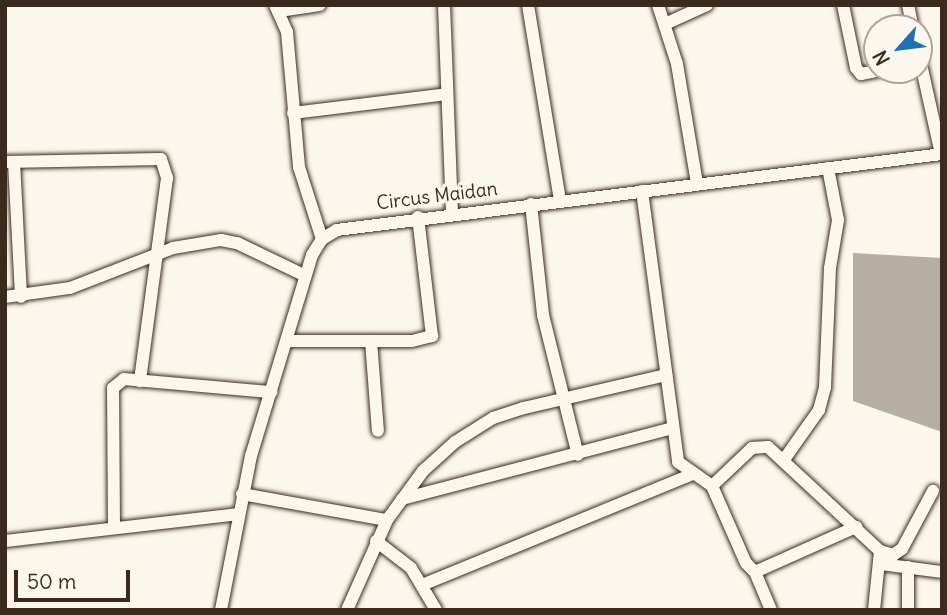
<!DOCTYPE html>
<html>
<head>
<meta charset="utf-8">
<style>
  body { margin:0 }
  #map { position:relative; width:947px; height:615px; overflow:hidden; background:#fbf7ec; font-family:Delius,sans-serif }
  div>[style] { position:absolute }
  [style*='--x'] { left:calc(var(--x)*1px); top:calc(var(--y)*1px); width:calc(var(--w)*1px); rotate:calc(var(--a)*1deg) }
  .water>* { inset:0; background:#b6aea2 }
  .roads { filter:drop-shadow(0 0 2px #3b2a1e) drop-shadow(0 0 2px #3b2a1e) }
  .minor>* { height:12px; margin:-6px; padding:0 6px; transform-origin:6px; border-radius:6px; background:#fbf7ec }
  span { translate:-50% -50%; white-space:nowrap; text-align:center; line-height:1.15; -webkit-text-stroke:7px #fbf7ec; paint-order:stroke }
  .street-label { font-size:19px; color:#3b2a1e }
  .frame { position:absolute; inset:0; border:7px solid #3b2a1e; pointer-events:none }
  .north { position:absolute; left:863px; top:14px; width:70px; height:70px; box-sizing:border-box; background:#fbf7ec; border:2px solid #aea59a; border-radius:50%; rotate:242deg; font-size:19px; font-weight:700; line-height:28px; text-align:center; color:#3b2a1e }
  .north::after { content:''; display:block; margin:auto; width:24px; height:32px; background:#1f6fb2; clip-path:polygon(50% 0,100% 100%,50% 72%,0 100%) }
  .scale { position:absolute; left:14px; top:570px; width:116px; height:32px; box-sizing:border-box; border:4px solid #3b2a1e; border-top:0; padding-left:9px; font-size:21px; line-height:24px; white-space:nowrap; color:#3b2a1e; -webkit-text-stroke:5px #fbf7ec; paint-order:stroke }
</style>
</head>
<body>
<div id="map">
  <div class="water">
    <div style="clip-path:polygon(853px 253px,942px 258px,942px 432px,853px 401px)"></div>
  </div>
  <div class="roads">
    <div class="minor">
      <div style="--x:275;--y:5;--w:30;--a:66"></div>
      <div style="--x:287;--y:32;--w:136;--a:84.9"></div>
      <div style="--x:299;--y:167;--w:76;--a:72.3"></div>
      <div style="--x:444;--y:5;--w:208;--a:87.8"></div>
      <div style="--x:528;--y:5;--w:198;--a:80.7"></div>
      <div style="--x:658;--y:5;--w:62;--a:72.1"></div>
      <div style="--x:677;--y:64;--w:122;--a:80.5"></div>
      <div style="--x:843;--y:5;--w:64;--a:78.3"></div>
      <div style="--x:856;--y:68;--w:8;--a:50"></div>
      <div style="--x:861;--y:74;--w:20;--a:-11"></div>
      <div style="--x:908;--y:5;--w:24;--a:78"></div>
      <div style="--x:279;--y:11;--w:41;--a:-8.3"></div>
      <div style="--x:665;--y:24;--w:46;--a:-24.3"></div>
      <div style="--x:919;--y:55;--w:101;--a:77.5"></div>
      <div style="--x:293;--y:113;--w:155;--a:-7"></div>
      <div style="--x:5;--y:162;--w:156;--a:-1.1"></div>
      <div style="--x:161;--y:159;--w:20;--a:72"></div>
      <div style="--x:167;--y:178;--w:205;--a:97.6"></div>
      <div style="--x:14;--y:162;--w:135;--a:87"></div>
      <div style="--x:642;--y:191;--w:273;--a:82.4"></div>
      <div style="--x:678;--y:462;--w:42;--a:35.2"></div>
      <div style="--x:712;--y:486;--w:84;--a:66.2"></div>
      <div style="--x:746;--y:563;--w:13;--a:45"></div>
      <div style="--x:755;--y:572;--w:111;--a:-24"></div>
      <div style="--x:531;--y:204;--w:112;--a:83.8"></div>
      <div style="--x:543;--y:315;--w:144;--a:76"></div>
      <div style="--x:5;--y:297;--w:66;--a:-7.9"></div>
      <div style="--x:70;--y:288;--w:110;--a:-21.2"></div>
      <div style="--x:173;--y:248;--w:49;--a:-9.5"></div>
      <div style="--x:221;--y:240;--w:16;--a:11"></div>
      <div style="--x:237;--y:243;--w:76;--a:25.6"></div>
      <div style="--x:287;--y:341;--w:125;--a:0"></div>
      <div style="--x:412;--y:341;--w:21;--a:-14"></div>
      <div style="--x:432;--y:336;--w:120;--a:-96.7"></div>
      <div style="--x:371;--y:341;--w:90;--a:85.6"></div>
      <div style="--x:783;--y:461;--w:62;--a:-54.8"></div>
      <div style="--x:819;--y:410;--w:24;--a:-75"></div>
      <div style="--x:825;--y:387;--w:119;--a:-87.6"></div>
      <div style="--x:830;--y:268;--w:49;--a:-80.5"></div>
      <div style="--x:838;--y:220;--w:53;--a:-100.9"></div>
      <div style="--x:712;--y:486;--w:55;--a:-43.5"></div>
      <div style="--x:752;--y:448;--w:16;--a:-4"></div>
      <div style="--x:768;--y:447;--w:153;--a:42.9"></div>
      <div style="--x:880;--y:551;--w:59;--a:95.8"></div>
      <div style="--x:242;--y:494;--w:147;--a:10.2"></div>
      <div style="--x:402;--y:499;--w:279;--a:-14.7"></div>
      <div style="--x:114;--y:526;--w:138;--a:-90.4"></div>
      <div style="--x:113;--y:388;--w:14;--a:-39"></div>
      <div style="--x:124;--y:379;--w:148;--a:5.1"></div>
      <div style="--x:5;--y:541;--w:234;--a:-6.6"></div>
      <div style="--x:376;--y:541;--w:44;--a:37.6"></div>
      <div style="--x:411;--y:568;--w:49;--a:59.2"></div>
      <div style="--x:880;--y:551;--w:14;--a:17"></div>
      <div style="--x:893;--y:555;--w:11;--a:-34"></div>
      <div style="--x:902;--y:549;--w:66;--a:-61.9"></div>
      <div style="--x:881;--y:564;--w:62;--a:7.5"></div>
      <div style="--x:755;--y:572;--w:41;--a:67.2"></div>
      <div style="--x:422;--y:585;--w:292;--a:-22.3"></div>
      <div style="--x:221;--y:610;--w:157;--a:-79"></div>
      <div style="--x:251;--y:456;--w:210;--a:-73.1"></div>
      <div style="--x:312;--y:255;--w:19;--a:-58"></div>
      <div style="--x:322;--y:239;--w:17;--a:-31"></div>
      <div style="--x:337;--y:230;--w:610;--a:-7.16"></div>
      <div style="--x:347;--y:610;--w:98;--a:-66"></div>
      <div style="--x:387;--y:520;--w:61;--a:-53.7"></div>
      <div style="--x:423;--y:471;--w:43;--a:-42.2"></div>
      <div style="--x:455;--y:442;--w:45;--a:-32.3"></div>
      <div style="--x:493;--y:418;--w:33;--a:-18"></div>
      <div style="--x:524;--y:408;--w:146;--a:-13.1"></div>
      <div style="--x:908;--y:610;--w:43;--a:-90"></div>
    </div>
  </div>
  <div class="street-label">
    <span style="left:437px;top:196px;rotate:-7deg">Circus Maidan</span>
  </div>
  <div class="frame"></div>
  <div class="north">N</div>
  <div class="scale">50 m</div>
</div>
</body>
</html>
